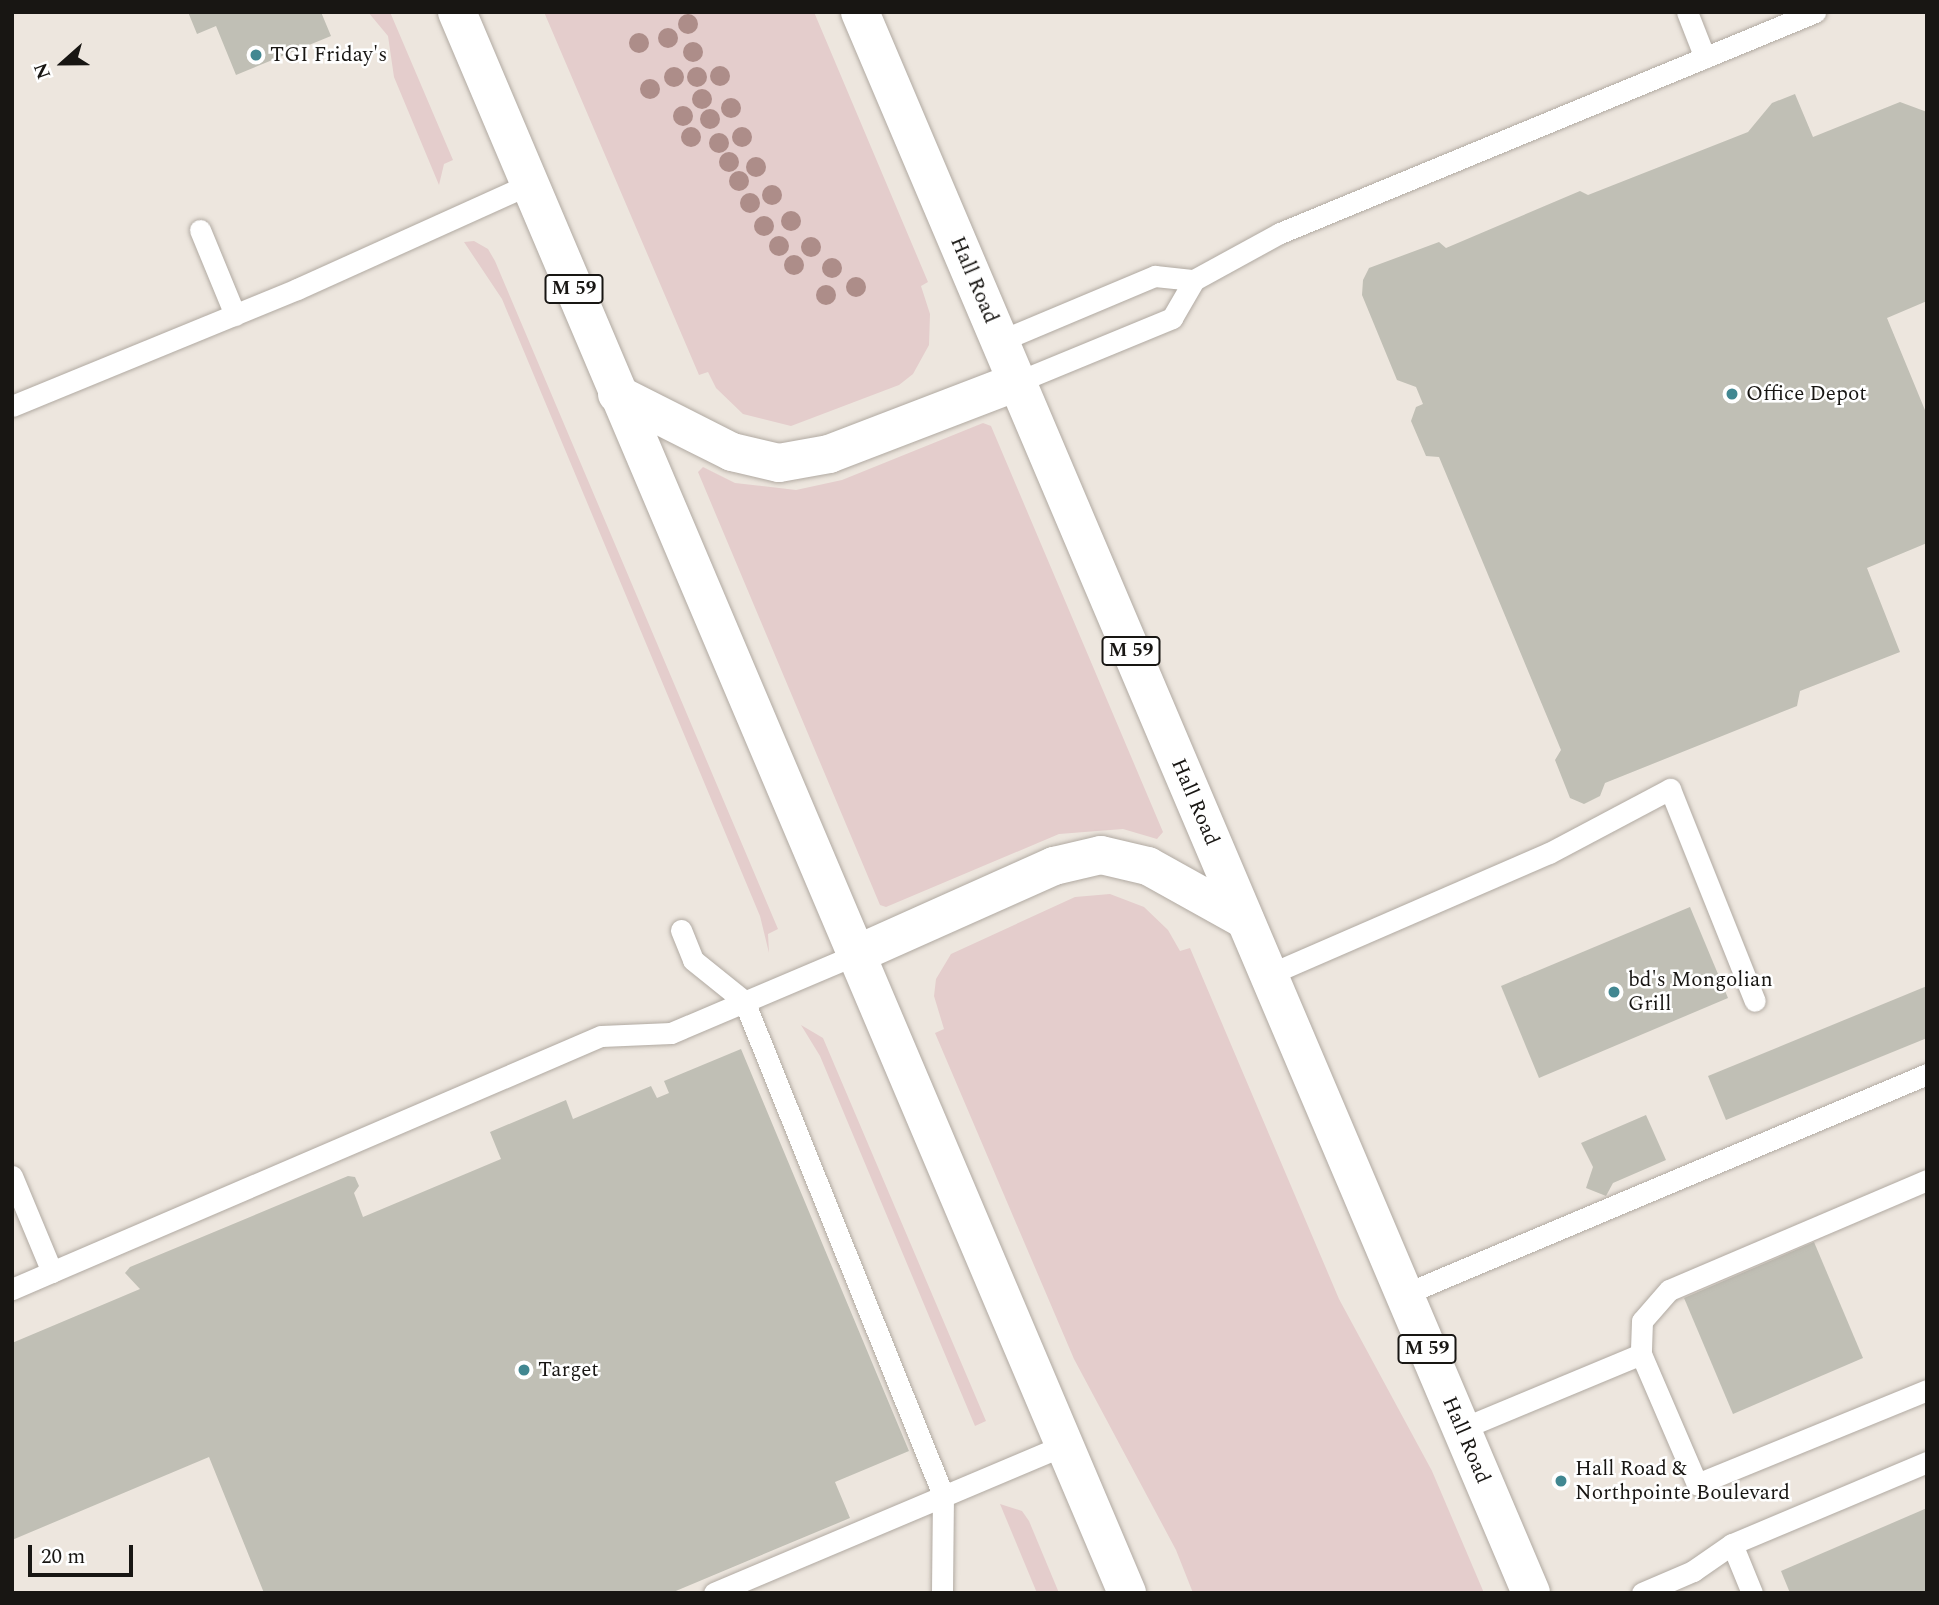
<!DOCTYPE html>
<html>
<head>
<meta charset="utf-8">
<style>
  body { margin:0 }
  #map { position:relative; width:1939px; height:1605px; overflow:hidden; background:#ede6de; font-family:Spectral,serif }
  div>[style] { position:absolute }
  [style*='--x'] { left:calc(var(--x)*1px); top:calc(var(--y)*1px); width:calc(var(--w)*1px); rotate:calc(var(--a)*1deg) }
  .green>* { inset:0; background:#e4cdcc }
  .building>* { inset:0; background:#c0bfb5 }
  .roads { filter:drop-shadow(0 0 2px #b1aaa2) drop-shadow(0 0 2px #b1aaa2) }
  .service>* { height:21px; margin:-10.5px; padding:0 10.5px; transform-origin:10.5px; border-radius:10.5px; background:#fff }
  .trunk>* { height:38px; margin:-19px; padding:0 19px; transform-origin:19px; border-radius:19px; background:#fff }
  .trees>* { width:20px; height:20px; margin:-10px; border-radius:50%; background:#ad8d89 }
  .dots>* { width:19px; height:19px; translate:-50% -50%; box-sizing:border-box; border:4px solid #fff; border-radius:50% }
  span { translate:-50% -50%; white-space:nowrap; text-align:center; line-height:1.15; -webkit-text-stroke:5px #fff; paint-order:stroke }
  .shield-label span { padding:2px 5px; background:#fff; border:2px solid; border-radius:5px; -webkit-text-stroke-width:0 }
  .shield-label { font-size:19px; color:#181613; font-weight:700 }
  .poi-label { font-size:21px; color:#181613 }
  .left { translate:0 -50%; text-align:left }
  .street-label { font-size:21px; color:#181613 }
  .frame { position:absolute; inset:0; border:14px solid #181613; pointer-events:none }
  .north { position:absolute; left:28px; top:28px; width:70px; height:70px; -webkit-text-stroke:5px #fff; paint-order:stroke; rotate:249deg; font-size:19px; font-weight:700; line-height:28px; text-align:center; color:#181613 }
  .north::after { content:''; display:block; margin:auto; width:24px; height:32px; background:#181613; clip-path:polygon(50% 0,100% 100%,50% 72%,0 100%) }
  .scale { position:absolute; left:28px; top:1545px; width:105px; height:32px; box-sizing:border-box; border:4px solid #181613; border-top:0; padding-left:9px; font-size:21px; line-height:24px; white-space:nowrap; color:#181613; -webkit-text-stroke:5px #fff; paint-order:stroke }
</style>
</head>
<body>
<div id="map">
  <div class="green">
    <div style="clip-path:polygon(368px 12px,390px 12px,453px 160px,444px 164px,439px 185px,394px 77px,388px 36px)"></div>
    <div style="clip-path:polygon(544px 12px,814px 12px,928px 282px,921px 286px,930px 314px,929px 345px,913px 374px,899px 385px,791px 426px,743px 414px,716px 388px,708px 372px,699px 375px)"></div>
    <div style="clip-path:polygon(474px 241px,488px 249px,495px 261px,778px 929px,768px 934px,769px 953px,760px 916px,502px 299px,464px 242px)"></div>
    <div style="clip-path:polygon(983px 423px,991px 426px,1163px 832px,1157px 839px,1123px 829px,1059px 834px,886px 907px,880px 905px,698px 472px,703px 467px,735px 483px,796px 490px,842px 480px)"></div>
    <div style="clip-path:polygon(1110px 894px,1144px 907px,1168px 930px,1180px 951px,1190px 948px,1339px 1299px,1432px 1471px,1484px 1593px,1193px 1593px,1176px 1550px,1074px 1359px,935px 1033px,944px 1029px,934px 996px,936px 979px,951px 954px,1075px 897px)"></div>
    <div style="clip-path:polygon(801px 1025px,823px 1038px,986px 1421px,975px 1426px,820px 1056px)"></div>
    <div style="clip-path:polygon(1000px 1504px,1022px 1511px,1029px 1521px,1059px 1593px,1037px 1593px)"></div>
  </div>
  <div class="building">
    <div style="clip-path:polygon(188px 12px,321px 12px,331px 36px,236px 75px,216px 26px,197px 34px)"></div>
    <div style="clip-path:polygon(1795px 94px,1813px 137px,1900px 102px,1927px 112px,1927px 301px,1887px 318px,1927px 415px,1927px 543px,1867px 568px,1900px 652px,1800px 691px,1797px 706px,1605px 783px,1600px 796px,1584px 804px,1570px 798px,1555px 760px,1561px 750px,1439px 457px,1426px 456px,1411px 421px,1416px 407px,1423px 404px,1416px 387px,1397px 380px,1362px 295px,1363px 280px,1369px 268px,1439px 242px,1446px 248px,1580px 191px,1588px 195px,1748px 132px,1772px 103px)"></div>
    <div style="clip-path:polygon(1690px 907px,1728px 998px,1539px 1078px,1501px 986px)"></div>
    <div style="clip-path:polygon(1927px 986px,1927px 1038px,1726px 1120px,1708px 1076px)"></div>
    <div style="clip-path:polygon(741px 1049px,909px 1451px,835px 1482px,850px 1518px,671px 1593px,264px 1593px,209px 1457px,12px 1540px,12px 1343px,140px 1289px,125px 1273px,130px 1267px,348px 1176px,355px 1177px,359px 1186px,354px 1193px,363px 1217px,501px 1159px,490px 1132px,566px 1100px,573px 1119px,651px 1086px,657px 1098px,669px 1093px,664px 1081px)"></div>
    <div style="clip-path:polygon(1646px 1115px,1666px 1160px,1613px 1183px,1606px 1196px,1586px 1188px,1593px 1167px,1581px 1143px)"></div>
    <div style="clip-path:polygon(1814px 1242px,1863px 1358px,1733px 1414px,1684px 1298px)"></div>
    <div style="clip-path:polygon(1927px 1508px,1927px 1593px,1790px 1593px,1781px 1571px)"></div>
  </div>
  <div class="roads">
    <div class="service">
      <div style="--x:1687;--y:12;--w:49;--a:68.6"></div>
      <div style="--x:200;--y:230;--w:92;--a:67.6"></div>
      <div style="--x:1000;--y:341;--w:168;--a:-22.8"></div>
      <div style="--x:1155;--y:276;--w:39;--a:6"></div>
      <div style="--x:1017;--y:382;--w:168;--a:-22.4"></div>
      <div style="--x:1172;--y:318;--w:44;--a:-59.9"></div>
      <div style="--x:1194;--y:280;--w:98;--a:-28.7"></div>
      <div style="--x:1280;--y:233;--w:579;--a:-22.44"></div>
      <div style="--x:12;--y:406;--w:308;--a:-22.3"></div>
      <div style="--x:297;--y:289;--w:256;--a:-24.3"></div>
      <div style="--x:681;--y:930;--w:32;--a:68"></div>
      <div style="--x:693;--y:960;--w:65;--a:38.8"></div>
      <div style="--x:744;--y:1001;--w:533;--a:68.06"></div>
      <div style="--x:943;--y:1495;--w:98;--a:90.6"></div>
      <div style="--x:1268;--y:975;--w:306;--a:-23.5"></div>
      <div style="--x:1549;--y:853;--w:137;--a:-27.9"></div>
      <div style="--x:1670;--y:789;--w:228;--a:68.2"></div>
      <div style="--x:12;--y:1176;--w:104;--a:67.4"></div>
      <div style="--x:1927;--y:1180;--w:280;--a:156.9"></div>
      <div style="--x:1669;--y:1290;--w:41;--a:131.1"></div>
      <div style="--x:1642;--y:1321;--w:33;--a:92"></div>
      <div style="--x:1641;--y:1354;--w:142;--a:66.7"></div>
      <div style="--x:1697;--y:1484;--w:248;--a:-22.2"></div>
      <div style="--x:12;--y:1289;--w:641;--a:-23.25"></div>
      <div style="--x:601;--y:1036;--w:70;--a:-2.5"></div>
      <div style="--x:671;--y:1033;--w:202;--a:-23"></div>
      <div style="--x:1405;--y:1294;--w:566;--a:-22.85"></div>
      <div style="--x:1461;--y:1429;--w:195;--a:-22.6"></div>
      <div style="--x:1732;--y:1544;--w:53;--a:67.8"></div>
      <div style="--x:714;--y:1593;--w:381;--a:-22.9"></div>
      <div style="--x:1642;--y:1593;--w:56;--a:-23.3"></div>
      <div style="--x:1693;--y:1571;--w:47;--a:-34.7"></div>
      <div style="--x:1732;--y:1544;--w:212;--a:-22.8"></div>
    </div>
    <div class="trunk">
      <div style="--x:457;--y:12;--w:1717;--a:67.03"></div>
      <div style="--x:860;--y:12;--w:1717;--a:67"></div>
      <div style="--x:617;--y:394;--w:129;--a:26.8"></div>
      <div style="--x:732;--y:452;--w:48;--a:13.2"></div>
      <div style="--x:779;--y:463;--w:51;--a:-10.2"></div>
      <div style="--x:829;--y:454;--w:201;--a:-21"></div>
      <div style="--x:857;--y:954;--w:216;--a:-24.1"></div>
      <div style="--x:1054;--y:866;--w:48;--a:-13.2"></div>
      <div style="--x:1101;--y:855;--w:48;--a:13.2"></div>
      <div style="--x:1148;--y:866;--w:111;--a:29.1"></div>
    </div>
  </div>
  <div class="trees">
    <div style="left:688px;top:24px"></div>
    <div style="left:668px;top:38px"></div>
    <div style="left:639px;top:43px"></div>
    <div style="left:693px;top:52px"></div>
    <div style="left:720px;top:76px"></div>
    <div style="left:674px;top:77px"></div>
    <div style="left:697px;top:77px"></div>
    <div style="left:650px;top:89px"></div>
    <div style="left:702px;top:99px"></div>
    <div style="left:731px;top:108px"></div>
    <div style="left:683px;top:116px"></div>
    <div style="left:710px;top:119px"></div>
    <div style="left:691px;top:137px"></div>
    <div style="left:742px;top:137px"></div>
    <div style="left:719px;top:143px"></div>
    <div style="left:729px;top:162px"></div>
    <div style="left:756px;top:167px"></div>
    <div style="left:739px;top:181px"></div>
    <div style="left:772px;top:195px"></div>
    <div style="left:750px;top:203px"></div>
    <div style="left:791px;top:221px"></div>
    <div style="left:764px;top:226px"></div>
    <div style="left:779px;top:246px"></div>
    <div style="left:811px;top:247px"></div>
    <div style="left:794px;top:265px"></div>
    <div style="left:832px;top:268px"></div>
    <div style="left:856px;top:287px"></div>
    <div style="left:826px;top:295px"></div>
  </div>
  <div class="dots">
    <div style="left:256px;top:55px;background:#418791"></div>
    <div style="left:1732px;top:394px;background:#418791"></div>
    <div style="left:1614px;top:992px;background:#418791"></div>
    <div style="left:524px;top:1370px;background:#418791"></div>
    <div style="left:1561px;top:1481px;background:#418791"></div>
  </div>
  <div class="shield-label">
    <span style="left:574px;top:289px">M 59</span>
    <span style="left:1131px;top:651px">M 59</span>
    <span style="left:1427px;top:1349px">M 59</span>
  </div>
  <div class="poi-label">
    <span class="left" style="left:270px;top:55px">TGI Friday's</span>
    <span class="left" style="left:1746px;top:394px">Office Depot</span>
    <span class="left" style="left:1628px;top:992px">bd's Mongolian<br>Grill</span>
    <span class="left" style="left:538px;top:1370px">Target</span>
    <span class="left" style="left:1575px;top:1481px">Hall Road &amp;<br>Northpointe Boulevard</span>
  </div>
  <div class="street-label">
    <span style="left:974px;top:280px;rotate:67deg">Hall Road</span>
    <span style="left:1195px;top:802px;rotate:67deg">Hall Road</span>
    <span style="left:1466px;top:1440px;rotate:67deg">Hall Road</span>
  </div>
  <div class="frame"></div>
  <div class="north">N</div>
  <div class="scale">20 m</div>
</div>
</body>
</html>
